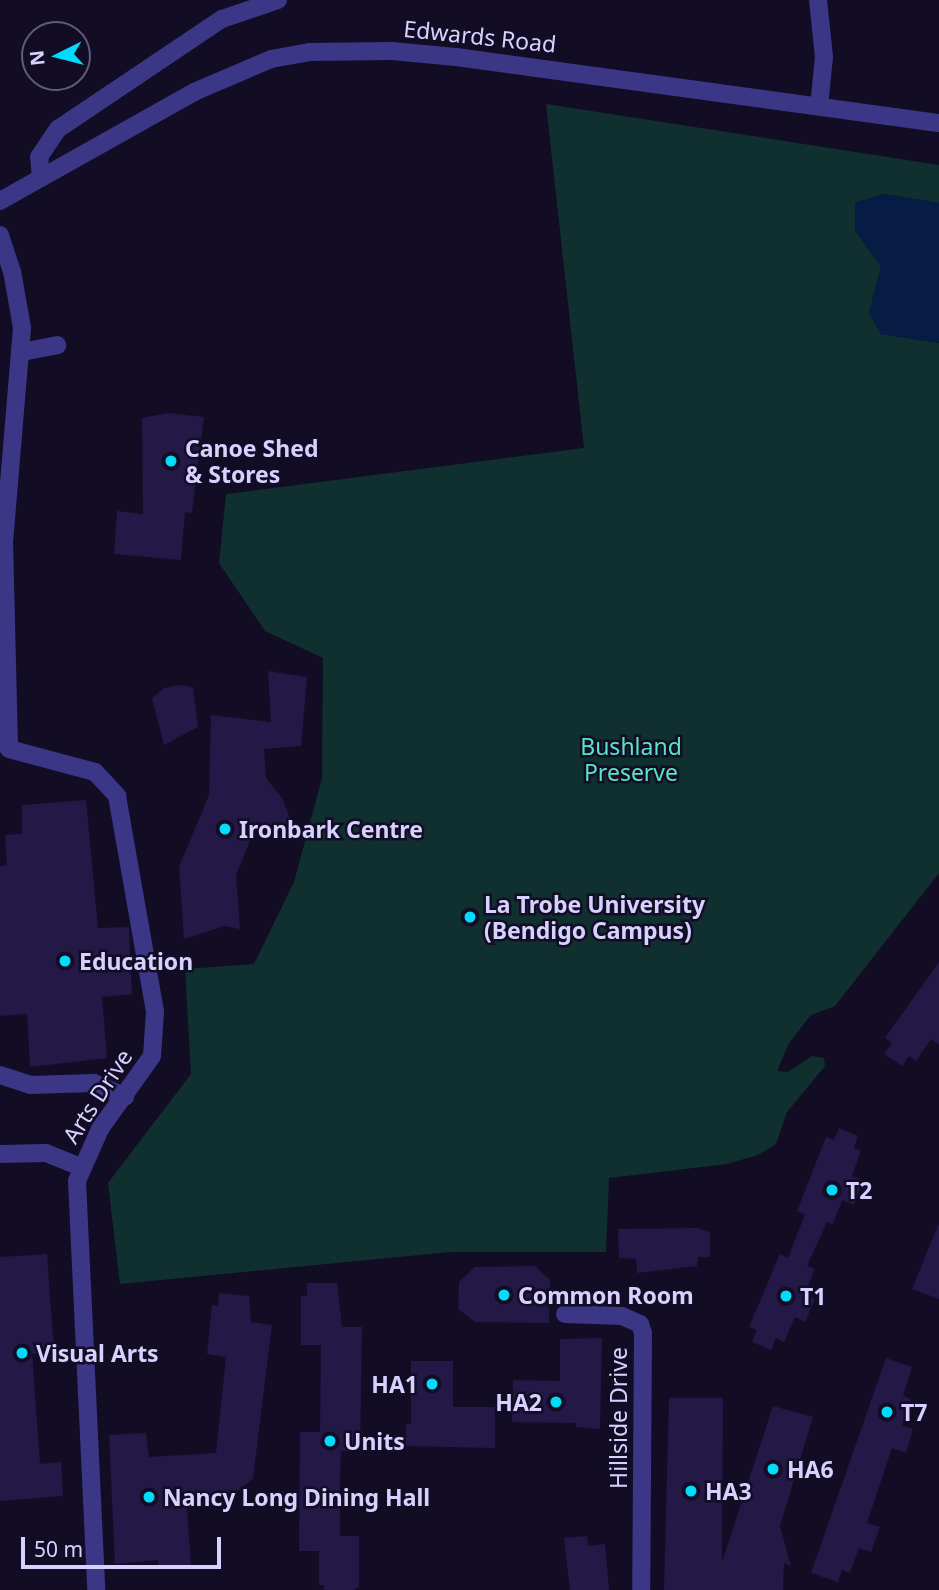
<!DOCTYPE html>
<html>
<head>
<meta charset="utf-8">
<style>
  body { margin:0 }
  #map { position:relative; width:939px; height:1590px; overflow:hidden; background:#120d25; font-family:"Noto Sans",sans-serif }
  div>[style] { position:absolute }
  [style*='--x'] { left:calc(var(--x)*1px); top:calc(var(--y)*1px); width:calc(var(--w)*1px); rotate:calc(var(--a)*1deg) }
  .green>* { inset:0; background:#102f2f }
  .water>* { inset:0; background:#071c44 }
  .building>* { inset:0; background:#231846 }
  .minor>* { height:18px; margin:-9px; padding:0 9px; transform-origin:9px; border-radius:9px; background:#3b3686 }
  .dots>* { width:19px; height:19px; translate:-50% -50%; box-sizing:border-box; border:4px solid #120d25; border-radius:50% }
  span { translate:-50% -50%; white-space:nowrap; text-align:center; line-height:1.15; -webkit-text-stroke:5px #120d25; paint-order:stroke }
  .street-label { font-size:23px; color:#d7d1ff }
  .poi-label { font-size:23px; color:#d7d1ff; font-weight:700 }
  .left { translate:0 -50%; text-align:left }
  .right { translate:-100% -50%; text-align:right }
  .park-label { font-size:23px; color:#57e5c5 }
  .north { position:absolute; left:21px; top:21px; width:70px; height:70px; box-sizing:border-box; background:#120d25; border:2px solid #615b7c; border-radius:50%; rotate:264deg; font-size:19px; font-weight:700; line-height:28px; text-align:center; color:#d7d1ff }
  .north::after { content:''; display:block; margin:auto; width:24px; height:32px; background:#00ddfc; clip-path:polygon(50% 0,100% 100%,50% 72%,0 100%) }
  .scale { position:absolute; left:21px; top:1537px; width:200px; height:32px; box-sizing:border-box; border:4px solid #d7d1ff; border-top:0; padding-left:9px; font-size:21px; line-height:24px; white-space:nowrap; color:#d7d1ff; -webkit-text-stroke:5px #120d25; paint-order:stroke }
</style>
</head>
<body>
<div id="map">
  <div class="green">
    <div style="clip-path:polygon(546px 104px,939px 165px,939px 203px,884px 194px,855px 203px,855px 230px,881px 267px,869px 313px,881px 334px,939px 343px,939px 873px,835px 1006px,811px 1015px,789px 1043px,777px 1071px,788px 1072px,812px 1056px,824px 1058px,825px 1066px,787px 1112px,776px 1144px,758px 1155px,727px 1164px,609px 1178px,606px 1252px,450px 1252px,120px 1284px,108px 1183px,191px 1074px,185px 969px,254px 964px,294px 882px,322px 778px,323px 658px,265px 631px,219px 563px,226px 494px,584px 448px)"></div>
  </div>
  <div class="water">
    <div style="clip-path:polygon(884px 194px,939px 203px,939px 343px,881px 334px,869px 313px,881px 267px,855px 230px,855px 203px)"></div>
  </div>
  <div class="building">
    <div style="clip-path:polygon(168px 413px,204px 417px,192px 513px,185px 512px,181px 560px,114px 554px,117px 511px,143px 514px,142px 418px)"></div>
    <div style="clip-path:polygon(268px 671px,307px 677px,301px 746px,264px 749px,266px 778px,282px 798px,290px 818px,283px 836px,258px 821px,236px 875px,240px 929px,224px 926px,184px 939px,179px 867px,209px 795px,211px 715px,271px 722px)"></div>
    <div style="clip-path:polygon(179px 685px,193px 687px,198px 727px,164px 745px,152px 698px,164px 688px)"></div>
    <div style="clip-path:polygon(86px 800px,98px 928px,129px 927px,132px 994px,102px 997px,107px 1058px,30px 1067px,27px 1014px,0 1016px,0 866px,7px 865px,5px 835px,22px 834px,22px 805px)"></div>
    <div style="clip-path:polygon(939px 962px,939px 1045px,931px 1039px,916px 1061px,909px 1056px,902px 1066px,884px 1054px,892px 1043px,885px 1038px)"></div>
    <div style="clip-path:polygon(839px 1128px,858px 1136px,854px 1148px,861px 1151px,852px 1176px,863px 1180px,854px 1205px,842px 1200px,833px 1224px,827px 1222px,807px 1266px,815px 1269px,805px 1293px,815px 1299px,805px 1322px,795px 1317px,784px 1342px,776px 1338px,771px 1350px,752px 1342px,757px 1330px,749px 1327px,780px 1254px,788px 1258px,805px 1214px,797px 1211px,826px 1137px,834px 1140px)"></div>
    <div style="clip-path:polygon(938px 1225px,939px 1226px,939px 1299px,912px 1289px)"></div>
    <div style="clip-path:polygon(697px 1228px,710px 1232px,710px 1257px,698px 1257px,697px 1266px,637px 1273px,636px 1259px,619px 1258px,618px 1229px)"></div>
    <div style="clip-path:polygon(47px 1254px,54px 1352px,32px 1354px,40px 1464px,61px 1462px,63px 1496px,0 1501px,0 1257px)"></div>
    <div style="clip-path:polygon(535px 1266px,550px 1280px,549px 1323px,475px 1322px,458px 1309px,459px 1282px,475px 1267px)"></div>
    <div style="clip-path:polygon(307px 1283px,337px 1283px,342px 1327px,362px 1327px,360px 1451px,341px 1451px,340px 1481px,340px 1536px,359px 1536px,359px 1587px,354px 1590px,324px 1590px,324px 1585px,319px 1585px,319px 1551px,299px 1551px,300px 1432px,320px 1432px,321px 1345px,301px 1345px,301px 1296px,307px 1296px)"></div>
    <div style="clip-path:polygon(219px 1293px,249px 1296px,251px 1322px,272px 1325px,253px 1479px,229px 1498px,186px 1495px,191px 1565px,159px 1567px,158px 1560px,115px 1564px,109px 1435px,146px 1433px,149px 1457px,216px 1453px,226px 1357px,207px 1354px,212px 1305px,218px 1306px)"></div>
    <div style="clip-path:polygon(602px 1338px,600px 1429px,576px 1427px,576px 1423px,512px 1422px,513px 1380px,560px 1381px,560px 1339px)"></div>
    <div style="clip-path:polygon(886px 1358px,912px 1367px,903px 1396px,911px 1399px,902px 1425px,913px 1429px,906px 1453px,892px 1448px,867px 1523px,880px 1527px,871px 1552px,859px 1548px,850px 1573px,842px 1570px,838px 1582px,811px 1573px)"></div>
    <div style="clip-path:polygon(411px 1361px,453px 1361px,453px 1407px,495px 1407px,495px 1448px,405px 1446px,406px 1424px,411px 1424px)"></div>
    <div style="clip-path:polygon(669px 1398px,723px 1398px,722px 1562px,773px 1406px,813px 1417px,780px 1526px,791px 1566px,784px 1563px,783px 1590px,664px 1590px)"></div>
    <div style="clip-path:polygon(587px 1536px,588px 1546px,605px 1544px,609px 1590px,570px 1590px,564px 1538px)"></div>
  </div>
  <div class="minor">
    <div style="--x:818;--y:0;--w:57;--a:84"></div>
    <div style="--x:824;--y:57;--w:49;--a:95.8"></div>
    <div style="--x:41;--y:178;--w:21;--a:-95"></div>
    <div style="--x:39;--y:157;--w:34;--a:-56"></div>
    <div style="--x:58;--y:129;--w:197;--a:-33.9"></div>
    <div style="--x:222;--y:19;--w:59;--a:-18.7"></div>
    <div style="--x:0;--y:201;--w:223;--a:-29.3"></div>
    <div style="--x:194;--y:92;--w:84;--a:-23.2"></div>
    <div style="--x:271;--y:59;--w:39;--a:-10"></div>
    <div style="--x:309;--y:52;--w:83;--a:-0.7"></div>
    <div style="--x:392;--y:51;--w:64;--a:5.4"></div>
    <div style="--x:456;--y:57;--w:487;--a:7.8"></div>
    <div style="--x:0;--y:235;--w:38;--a:72"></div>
    <div style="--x:12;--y:271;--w:58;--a:80"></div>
    <div style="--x:22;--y:328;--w:214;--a:94.8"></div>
    <div style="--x:4;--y:541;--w:208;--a:88.6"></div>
    <div style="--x:22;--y:352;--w:36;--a:-11"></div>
    <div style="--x:9;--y:749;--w:89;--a:15"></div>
    <div style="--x:95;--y:772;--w:33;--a:47"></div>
    <div style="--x:117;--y:796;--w:219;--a:80"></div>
    <div style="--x:155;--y:1012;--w:44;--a:93.9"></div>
    <div style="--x:152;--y:1056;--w:90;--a:125.5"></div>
    <div style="--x:100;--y:1129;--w:57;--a:113.9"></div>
    <div style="--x:77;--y:1181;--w:409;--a:87.3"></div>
    <div style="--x:0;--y:1075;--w:32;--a:18"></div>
    <div style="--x:30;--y:1085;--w:64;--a:-1.8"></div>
    <div style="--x:94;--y:1083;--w:34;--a:24"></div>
    <div style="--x:0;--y:1154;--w:46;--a:-1.2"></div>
    <div style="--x:46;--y:1153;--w:38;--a:22"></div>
    <div style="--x:565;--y:1314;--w:57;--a:2"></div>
    <div style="--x:622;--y:1316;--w:20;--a:24"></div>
    <div style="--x:640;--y:1324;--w:9;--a:72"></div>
    <div style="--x:643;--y:1333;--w:257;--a:90.4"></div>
  </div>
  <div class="dots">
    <div style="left:171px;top:461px;background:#00ddfc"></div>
    <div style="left:225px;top:829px;background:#00ddfc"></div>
    <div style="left:470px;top:917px;background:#00ddfc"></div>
    <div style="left:65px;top:961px;background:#00ddfc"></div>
    <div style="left:832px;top:1190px;background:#00ddfc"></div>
    <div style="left:504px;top:1295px;background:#00ddfc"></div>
    <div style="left:786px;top:1296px;background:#00ddfc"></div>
    <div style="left:22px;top:1353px;background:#00ddfc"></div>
    <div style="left:432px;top:1384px;background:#00ddfc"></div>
    <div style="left:556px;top:1402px;background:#00ddfc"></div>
    <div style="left:887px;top:1412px;background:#00ddfc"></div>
    <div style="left:330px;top:1441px;background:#00ddfc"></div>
    <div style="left:773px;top:1469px;background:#00ddfc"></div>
    <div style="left:691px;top:1491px;background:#00ddfc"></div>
    <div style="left:149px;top:1497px;background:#00ddfc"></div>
  </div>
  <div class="street-label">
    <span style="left:480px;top:36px;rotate:6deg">Edwards Road</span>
    <span style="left:97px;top:1096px;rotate:-57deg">Arts Drive</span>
    <span style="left:618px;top:1418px;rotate:-90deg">Hillside Drive</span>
  </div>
  <div class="poi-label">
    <span class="left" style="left:185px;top:461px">Canoe Shed<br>&amp; Stores</span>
    <span class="left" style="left:239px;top:829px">Ironbark Centre</span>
    <span class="left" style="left:484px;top:917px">La Trobe University<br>(Bendigo Campus)</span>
    <span class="left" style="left:79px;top:961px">Education</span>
    <span class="left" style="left:846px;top:1190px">T2</span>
    <span class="left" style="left:518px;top:1295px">Common Room</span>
    <span class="left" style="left:800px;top:1296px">T1</span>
    <span class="left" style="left:36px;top:1353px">Visual Arts</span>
    <span class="right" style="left:418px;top:1384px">HA1</span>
    <span class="right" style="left:542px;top:1402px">HA2</span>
    <span class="left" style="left:901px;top:1412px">T7</span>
    <span class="left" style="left:344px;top:1441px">Units</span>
    <span class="left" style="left:787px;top:1469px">HA6</span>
    <span class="left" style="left:705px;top:1491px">HA3</span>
    <span class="left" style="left:163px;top:1497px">Nancy Long Dining Hall</span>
  </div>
  <div class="park-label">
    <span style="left:631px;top:759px">Bushland<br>Preserve</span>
  </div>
  <div class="north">N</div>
  <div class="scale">50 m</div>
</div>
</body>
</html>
